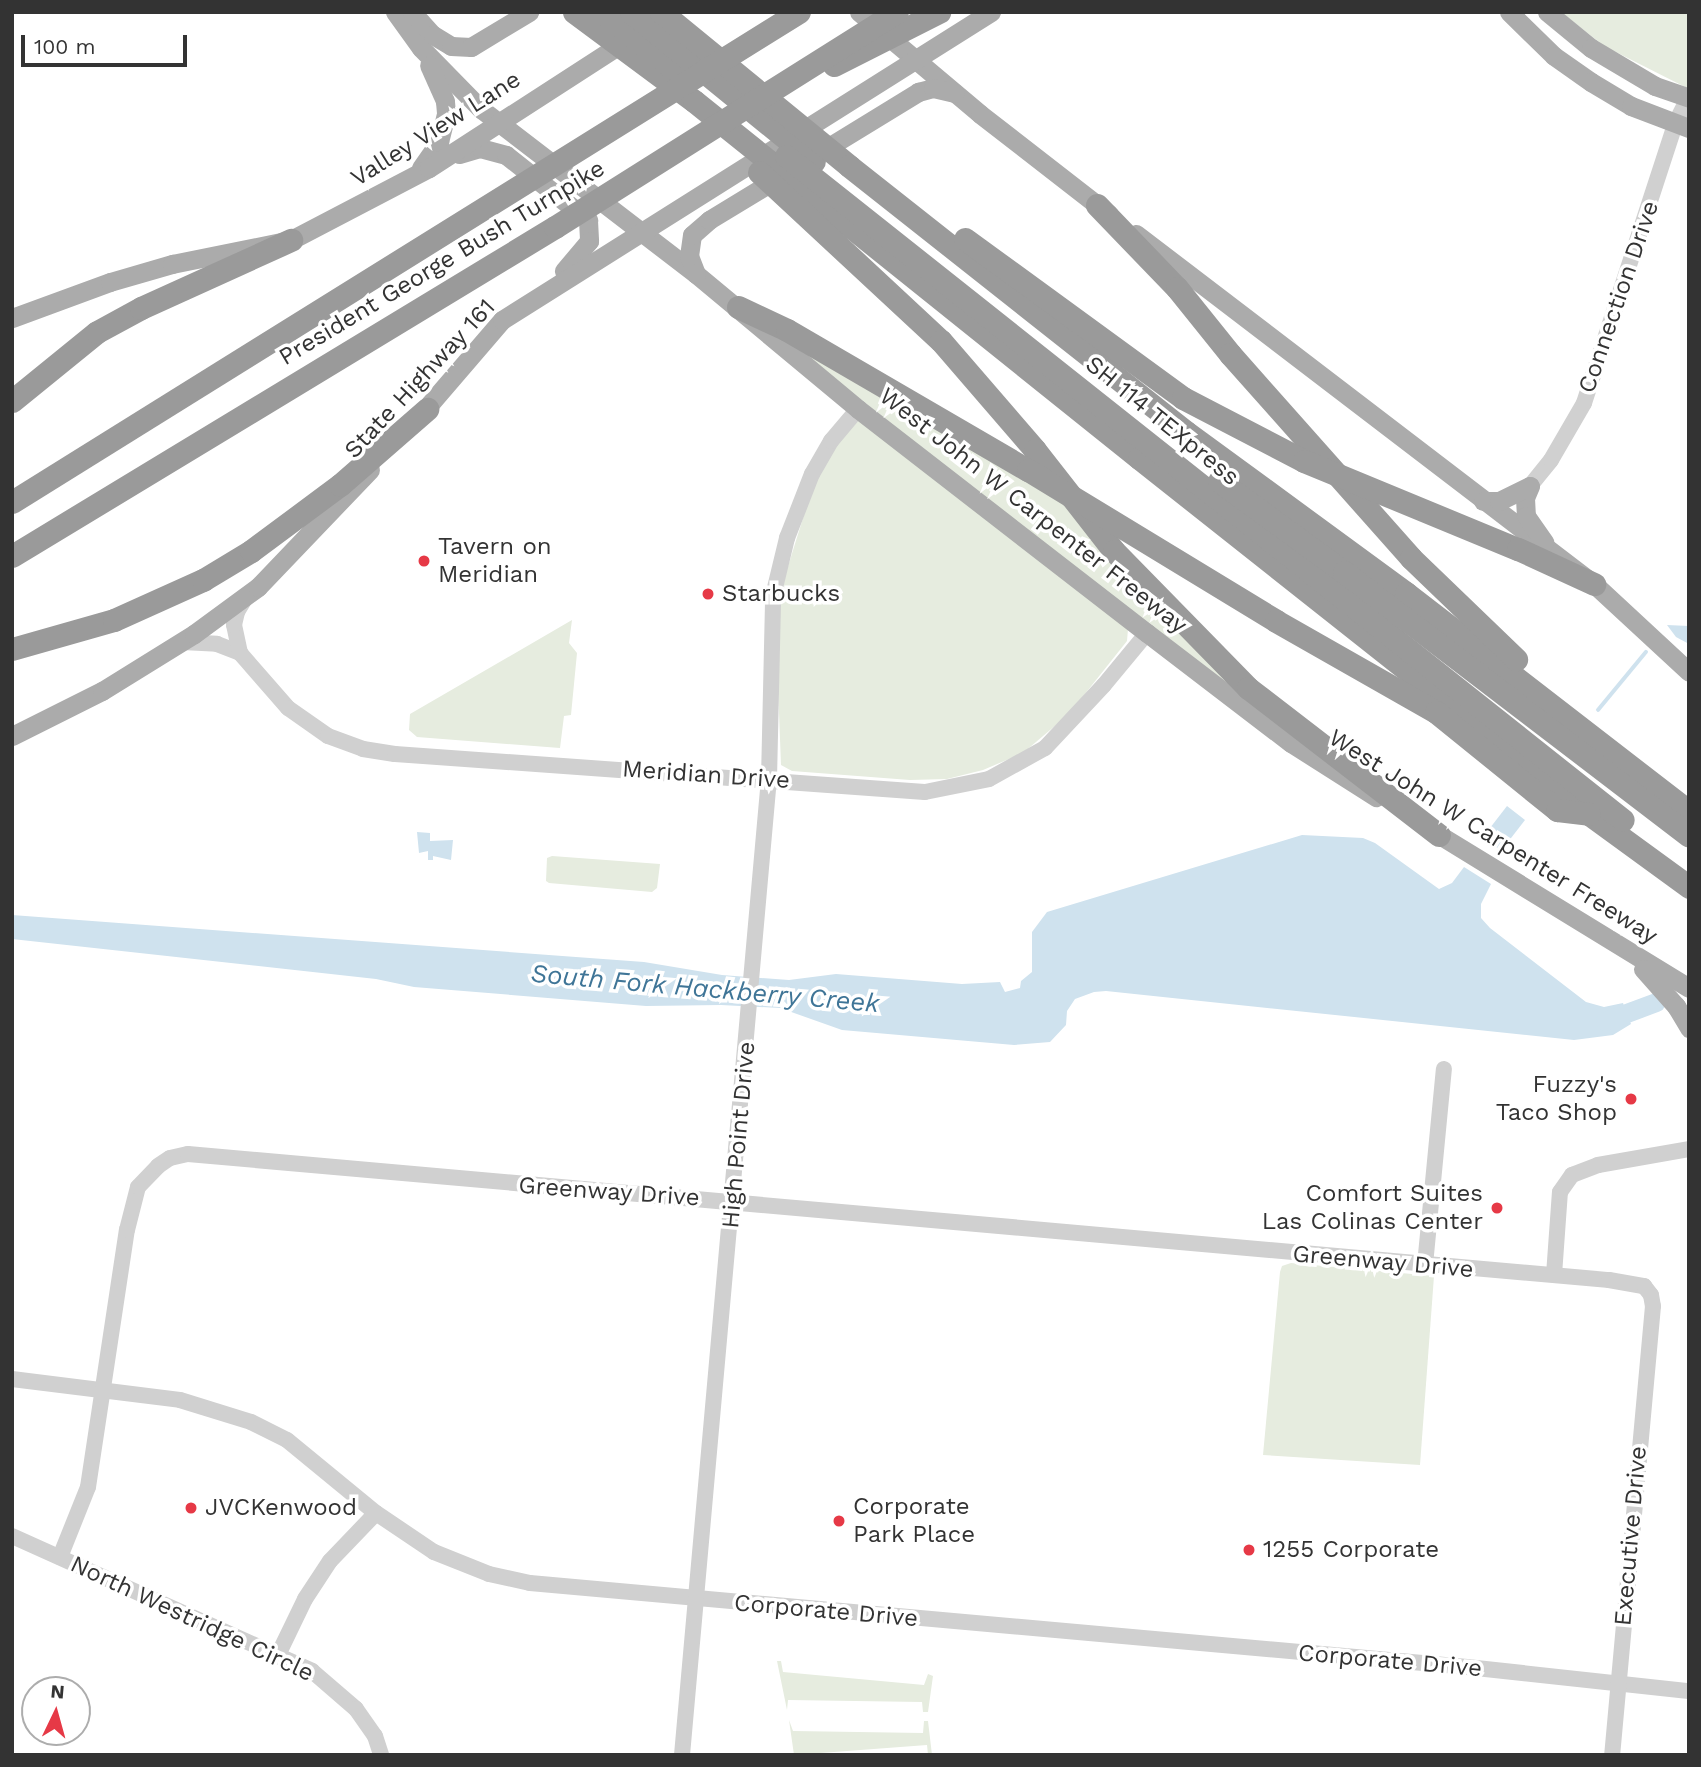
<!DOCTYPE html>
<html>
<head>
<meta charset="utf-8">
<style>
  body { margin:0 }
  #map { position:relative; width:1701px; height:1767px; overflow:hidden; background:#fff; font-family:"Work Sans",sans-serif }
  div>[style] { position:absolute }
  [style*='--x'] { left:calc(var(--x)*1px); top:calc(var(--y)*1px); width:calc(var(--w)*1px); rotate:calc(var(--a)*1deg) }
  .green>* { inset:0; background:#e6ecdf }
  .water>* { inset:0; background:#cfe2ee }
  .stream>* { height:3.5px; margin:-1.75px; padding:0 1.75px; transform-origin:1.75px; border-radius:1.75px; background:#cfe2ee }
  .river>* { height:19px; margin:-9.5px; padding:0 9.5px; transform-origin:9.5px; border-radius:9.5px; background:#cfe2ee }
  .minor>* { height:16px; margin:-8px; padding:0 8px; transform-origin:8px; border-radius:8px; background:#d0d0d0 }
  .major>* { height:19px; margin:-9.5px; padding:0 9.5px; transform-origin:9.5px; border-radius:9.5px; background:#ababab }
  .highway>* { height:23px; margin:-11.5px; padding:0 11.5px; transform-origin:11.5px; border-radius:11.5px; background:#9a9a9a }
  .dots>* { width:19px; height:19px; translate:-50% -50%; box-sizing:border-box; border:4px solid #fff; border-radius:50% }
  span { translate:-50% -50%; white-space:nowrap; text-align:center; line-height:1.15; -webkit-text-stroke:7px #fff; paint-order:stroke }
  .street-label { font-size:24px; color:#333 }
  .poi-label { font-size:24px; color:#333 }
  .left { translate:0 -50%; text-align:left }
  .right { translate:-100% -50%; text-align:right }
  .water-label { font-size:26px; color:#3f7597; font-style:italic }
  .frame { position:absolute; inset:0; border:14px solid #333; pointer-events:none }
  .north { position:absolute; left:21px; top:1676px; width:70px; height:70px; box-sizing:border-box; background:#fff; border:2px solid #adadad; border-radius:50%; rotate:5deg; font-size:19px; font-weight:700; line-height:28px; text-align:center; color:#333 }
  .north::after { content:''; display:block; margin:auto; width:24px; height:32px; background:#e63946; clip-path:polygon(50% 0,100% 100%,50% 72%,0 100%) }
  .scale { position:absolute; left:21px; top:35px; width:166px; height:32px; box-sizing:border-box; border:4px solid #333; border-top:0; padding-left:9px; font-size:21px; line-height:24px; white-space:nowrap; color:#333; -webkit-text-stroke:5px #fff; paint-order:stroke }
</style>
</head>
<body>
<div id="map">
  <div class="green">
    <div style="clip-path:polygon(1561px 12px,1689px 12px,1689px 89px,1604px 46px)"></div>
    <div style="clip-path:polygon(782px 337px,1059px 498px,1324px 758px,1033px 536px)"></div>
    <div style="clip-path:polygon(857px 421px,862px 421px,1128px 629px,1127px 641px,1069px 714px,1023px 753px,983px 770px,947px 779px,910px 780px,792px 771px,781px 765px,778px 686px,779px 612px,785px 576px,813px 486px,837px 441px)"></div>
    <div style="clip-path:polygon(572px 620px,569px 643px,577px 653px,571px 715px,564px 716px,560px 748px,417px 737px,409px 730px,410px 714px)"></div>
    <div style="clip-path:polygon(552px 856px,660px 864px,657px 888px,652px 892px,549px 883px,546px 881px,547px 858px)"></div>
    <div style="clip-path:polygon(1291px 1263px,1434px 1276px,1420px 1465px,1263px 1455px,1280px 1272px,1282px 1266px)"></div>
    <div style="clip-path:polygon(777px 1661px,781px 1661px,783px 1672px,924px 1685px,928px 1674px,933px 1676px,928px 1712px,923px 1712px,922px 1702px,788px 1700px,787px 1710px)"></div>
    <div style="clip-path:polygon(789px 1720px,793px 1731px,923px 1733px,924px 1721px,928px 1721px,932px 1755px,928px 1755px,927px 1745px,794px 1755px)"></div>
  </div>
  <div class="water">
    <div style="clip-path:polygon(1667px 625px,1689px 626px,1689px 644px,1676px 637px)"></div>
    <div style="clip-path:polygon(1507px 806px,1525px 820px,1501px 851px,1483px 837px)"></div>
    <div style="clip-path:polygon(417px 832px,430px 833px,430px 841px,453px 840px,451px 860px,433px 856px,433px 860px,428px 860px,428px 851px,419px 853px)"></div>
    <div style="clip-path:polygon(1302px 835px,1363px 838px,1375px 843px,1439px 889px,1452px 883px,1464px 867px,1491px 884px,1481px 904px,1481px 918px,1490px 928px,1586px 1002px,1604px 1007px,1623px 1003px,1631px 1024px,1613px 1035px,1574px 1040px,1106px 991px,1094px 992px,1075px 999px,1067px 1011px,1066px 1025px,1050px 1042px,1014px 1045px,842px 1030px,780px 1008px,721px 1005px,646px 1006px,414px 987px,376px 979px,12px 939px,12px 915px,644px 962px,722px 975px,789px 980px,836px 974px,962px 984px,1000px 982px,1005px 992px,1020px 988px,1021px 981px,1032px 972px,1032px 932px,1047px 912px)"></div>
  </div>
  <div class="stream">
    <div style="--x:1598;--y:710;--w:75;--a:-50.4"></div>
  </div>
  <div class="river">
    <div style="--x:1605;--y:1021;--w:54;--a:-20.4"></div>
  </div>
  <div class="minor">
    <div style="--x:1530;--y:486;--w:33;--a:-51"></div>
    <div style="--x:1551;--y:460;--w:66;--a:-59.9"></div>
    <div style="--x:1584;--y:403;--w:293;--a:-71.9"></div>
    <div style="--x:1675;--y:124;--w:29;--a:-63"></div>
    <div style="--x:182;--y:642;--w:35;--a:3"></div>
    <div style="--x:217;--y:644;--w:25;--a:21"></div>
    <div style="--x:240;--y:653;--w:73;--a:48.9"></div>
    <div style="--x:288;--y:708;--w:49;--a:35"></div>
    <div style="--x:328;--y:736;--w:37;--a:20"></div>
    <div style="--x:363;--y:749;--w:32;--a:9"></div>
    <div style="--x:395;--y:754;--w:531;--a:4.1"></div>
    <div style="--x:925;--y:792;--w:65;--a:-11.5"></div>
    <div style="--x:989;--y:779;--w:64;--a:-29"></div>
    <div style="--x:1045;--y:748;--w:86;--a:-46.9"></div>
    <div style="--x:1104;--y:685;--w:67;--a:-50.4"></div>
    <div style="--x:240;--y:653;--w:29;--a:-102"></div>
    <div style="--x:234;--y:625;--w:13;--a:-77"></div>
    <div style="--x:237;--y:612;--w:17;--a:-59"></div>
    <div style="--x:1425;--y:1265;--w:197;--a:-84.5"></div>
    <div style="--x:1554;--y:1275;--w:83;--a:-85.9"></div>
    <div style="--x:1560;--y:1192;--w:21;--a:-55"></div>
    <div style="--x:1572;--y:1175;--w:28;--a:-21"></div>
    <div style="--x:1598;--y:1165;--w:92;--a:-10"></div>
    <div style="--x:12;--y:1379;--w:169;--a:7.1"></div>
    <div style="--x:180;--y:1400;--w:74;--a:17.2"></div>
    <div style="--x:251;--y:1422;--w:40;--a:26.6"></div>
    <div style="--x:287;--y:1440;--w:115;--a:39.4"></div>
    <div style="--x:376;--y:1513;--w:70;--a:33.9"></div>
    <div style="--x:434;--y:1552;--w:59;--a:21.8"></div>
    <div style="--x:489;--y:1574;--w:42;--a:12.4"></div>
    <div style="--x:530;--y:1583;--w:941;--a:5.12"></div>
    <div style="--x:1467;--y:1667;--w:223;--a:6.2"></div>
    <div style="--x:12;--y:1536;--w:329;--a:24.2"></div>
    <div style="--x:312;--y:1671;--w:58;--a:40.8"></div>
    <div style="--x:356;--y:1709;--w:33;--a:55"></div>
    <div style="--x:375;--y:1736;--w:20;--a:72"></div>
    <div style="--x:60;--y:1557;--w:75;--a:-68.2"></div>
    <div style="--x:88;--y:1487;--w:260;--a:-81.4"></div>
    <div style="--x:127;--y:1230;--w:44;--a:-75.7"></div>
    <div style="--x:138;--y:1187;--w:29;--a:-46"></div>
    <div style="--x:158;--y:1166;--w:14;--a:-34"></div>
    <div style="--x:170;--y:1158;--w:18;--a:-13"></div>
    <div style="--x:188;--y:1154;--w:1427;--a:5.07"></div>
    <div style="--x:1609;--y:1280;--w:36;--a:10"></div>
    <div style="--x:1644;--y:1286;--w:11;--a:52"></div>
    <div style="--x:1651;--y:1295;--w:11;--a:80"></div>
    <div style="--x:1653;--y:1306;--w:451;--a:95.2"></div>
    <div style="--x:277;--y:1657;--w:64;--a:-64.2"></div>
    <div style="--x:305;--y:1599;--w:45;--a:-56.7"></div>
    <div style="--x:330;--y:1561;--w:66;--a:-46.2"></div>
    <div style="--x:682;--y:1755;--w:980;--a:-84.91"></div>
    <div style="--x:769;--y:779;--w:183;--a:-88.7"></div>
    <div style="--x:773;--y:596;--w:60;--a:-76.4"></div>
    <div style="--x:787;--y:538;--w:69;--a:-68.7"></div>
    <div style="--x:812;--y:474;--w:38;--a:-60"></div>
    <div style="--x:831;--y:441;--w:42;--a:-49.8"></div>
  </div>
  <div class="major">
    <div style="--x:395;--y:12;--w:44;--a:54.2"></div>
    <div style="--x:421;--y:48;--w:86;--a:45.5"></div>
    <div style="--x:481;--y:109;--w:271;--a:37.5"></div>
    <div style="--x:696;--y:274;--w:211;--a:39.8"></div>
    <div style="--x:858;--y:409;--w:366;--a:37.8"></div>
    <div style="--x:1147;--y:633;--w:181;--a:37.4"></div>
    <div style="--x:1291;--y:743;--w:101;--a:32.4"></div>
    <div style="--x:412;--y:12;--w:31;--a:48"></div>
    <div style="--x:433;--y:35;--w:21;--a:31"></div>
    <div style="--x:451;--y:46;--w:20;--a:3"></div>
    <div style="--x:471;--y:47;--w:68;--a:-31.1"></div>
    <div style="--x:859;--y:12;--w:158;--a:40.1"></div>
    <div style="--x:980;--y:114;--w:163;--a:37.8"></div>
    <div style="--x:1509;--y:12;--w:63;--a:44.4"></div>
    <div style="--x:1554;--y:56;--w:45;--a:35.1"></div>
    <div style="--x:1591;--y:82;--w:47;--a:31"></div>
    <div style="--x:1631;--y:106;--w:62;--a:20.8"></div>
    <div style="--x:1547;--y:12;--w:57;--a:39.3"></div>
    <div style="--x:1591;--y:48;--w:74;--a:30.7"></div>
    <div style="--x:1655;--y:86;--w:36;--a:19"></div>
    <div style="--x:459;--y:154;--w:22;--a:-16"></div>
    <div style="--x:480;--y:148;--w:27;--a:15"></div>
    <div style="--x:506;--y:155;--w:105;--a:38.4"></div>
    <div style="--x:588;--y:220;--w:21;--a:87"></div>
    <div style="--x:589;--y:241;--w:39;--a:130"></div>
    <div style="--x:817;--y:154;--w:119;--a:-31.5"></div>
    <div style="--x:918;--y:92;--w:16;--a:-15"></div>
    <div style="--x:933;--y:88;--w:22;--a:13"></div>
    <div style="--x:421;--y:168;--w:32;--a:-55"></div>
    <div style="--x:439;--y:142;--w:30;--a:-76"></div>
    <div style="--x:446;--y:113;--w:12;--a:-95"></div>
    <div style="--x:445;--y:101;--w:39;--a:-114"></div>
    <div style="--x:1136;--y:234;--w:576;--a:37.39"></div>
    <div style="--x:1594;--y:584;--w:129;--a:42.8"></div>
    <div style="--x:696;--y:274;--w:19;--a:-111"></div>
    <div style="--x:689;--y:256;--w:21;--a:-82"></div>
    <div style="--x:692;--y:235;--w:23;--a:-41"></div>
    <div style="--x:709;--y:220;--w:87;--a:-31.3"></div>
    <div style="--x:12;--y:318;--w:104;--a:-20.2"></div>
    <div style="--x:110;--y:282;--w:65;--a:-16.2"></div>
    <div style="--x:172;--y:264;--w:121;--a:-11.4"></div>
    <div style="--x:291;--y:240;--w:156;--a:-27.6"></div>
    <div style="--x:429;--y:168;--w:239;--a:-32.9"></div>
    <div style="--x:416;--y:420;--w:132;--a:-49.3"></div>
    <div style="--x:502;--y:320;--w:578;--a:-32.21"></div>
    <div style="--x:1530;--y:486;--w:13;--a:113"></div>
    <div style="--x:1525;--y:498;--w:18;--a:87"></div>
    <div style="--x:1526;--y:516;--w:32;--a:55"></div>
    <div style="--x:1483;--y:501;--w:16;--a:0"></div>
    <div style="--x:1499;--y:501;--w:34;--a:-26"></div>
    <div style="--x:12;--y:736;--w:101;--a:-26.6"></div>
    <div style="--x:102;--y:691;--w:108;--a:-31.8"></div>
    <div style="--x:194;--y:634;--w:79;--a:-36.3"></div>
    <div style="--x:258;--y:587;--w:162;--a:-46.3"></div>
    <div style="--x:1428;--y:828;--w:306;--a:31.5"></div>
    <div style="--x:1643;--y:969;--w:50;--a:48.3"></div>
    <div style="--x:1676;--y:1006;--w:26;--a:59"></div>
  </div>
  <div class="highway">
    <div style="--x:574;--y:12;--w:149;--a:36.6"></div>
    <div style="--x:694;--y:101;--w:571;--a:38.74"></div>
    <div style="--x:1139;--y:458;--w:574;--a:38.35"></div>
    <div style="--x:1589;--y:814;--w:124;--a:36.1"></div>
    <div style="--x:601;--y:12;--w:99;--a:38"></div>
    <div style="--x:631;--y:12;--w:236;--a:39.2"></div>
    <div style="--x:661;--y:12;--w:243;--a:39.3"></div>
    <div style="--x:849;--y:166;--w:429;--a:38.3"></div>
    <div style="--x:1186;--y:432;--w:273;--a:36.2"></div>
    <div style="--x:1406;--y:593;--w:358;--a:37.7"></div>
    <div style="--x:834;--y:65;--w:118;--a:-26.8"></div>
    <div style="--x:786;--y:156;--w:1068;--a:38.43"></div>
    <div style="--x:759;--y:172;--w:248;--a:42.9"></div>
    <div style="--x:941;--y:341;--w:144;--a:49.2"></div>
    <div style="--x:1035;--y:450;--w:128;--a:52"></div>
    <div style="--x:1114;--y:551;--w:192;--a:45.6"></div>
    <div style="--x:1248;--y:688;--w:241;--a:37.6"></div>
    <div style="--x:1097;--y:205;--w:115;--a:46.1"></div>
    <div style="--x:1177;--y:288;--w:85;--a:51.2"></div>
    <div style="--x:1230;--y:354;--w:273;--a:48.4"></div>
    <div style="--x:1411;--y:558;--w:146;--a:43.9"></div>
    <div style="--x:965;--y:239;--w:270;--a:36.1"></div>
    <div style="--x:1183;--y:398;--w:136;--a:27.5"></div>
    <div style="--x:1304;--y:461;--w:231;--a:22.4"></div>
    <div style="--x:1518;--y:549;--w:84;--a:24.7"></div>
    <div style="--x:738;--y:307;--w:54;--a:25.1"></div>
    <div style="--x:787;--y:330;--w:279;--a:30.2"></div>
    <div style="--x:1028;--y:470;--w:290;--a:31.3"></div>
    <div style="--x:1276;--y:621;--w:184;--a:29.6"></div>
    <div style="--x:1436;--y:712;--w:156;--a:39"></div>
    <div style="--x:1557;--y:810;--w:32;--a:7"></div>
    <div style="--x:12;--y:401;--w:109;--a:-39.1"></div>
    <div style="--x:97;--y:332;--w:50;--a:-28.6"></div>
    <div style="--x:141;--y:308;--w:165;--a:-24.4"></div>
    <div style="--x:1219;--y:481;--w:155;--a:36.1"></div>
    <div style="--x:1344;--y:572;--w:434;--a:37.4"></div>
    <div style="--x:12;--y:502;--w:927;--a:-31.91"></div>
    <div style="--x:12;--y:556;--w:635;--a:-31.21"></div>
    <div style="--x:555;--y:227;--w:404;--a:-32.2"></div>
    <div style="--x:12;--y:649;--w:106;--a:-15.9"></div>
    <div style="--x:114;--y:620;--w:98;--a:-24.2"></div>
    <div style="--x:203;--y:580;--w:56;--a:-31.1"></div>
    <div style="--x:251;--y:551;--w:111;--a:-36.6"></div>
    <div style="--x:340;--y:485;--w:116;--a:-41.1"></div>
  </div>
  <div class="dots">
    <div style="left:424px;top:561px;background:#e63946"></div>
    <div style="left:708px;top:594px;background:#e63946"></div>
    <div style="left:1631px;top:1099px;background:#e63946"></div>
    <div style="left:1497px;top:1208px;background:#e63946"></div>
    <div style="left:191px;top:1508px;background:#e63946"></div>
    <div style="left:839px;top:1521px;background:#e63946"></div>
    <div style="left:1249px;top:1550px;background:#e63946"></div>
  </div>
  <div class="street-label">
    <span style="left:436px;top:129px;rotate:-32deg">Valley View Lane</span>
    <span style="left:442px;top:263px;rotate:-31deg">President George Bush Turnpike</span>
    <span style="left:1619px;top:297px;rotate:-71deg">Connection Drive</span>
    <span style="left:420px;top:379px;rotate:-47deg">State Highway 161</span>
    <span style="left:1162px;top:421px;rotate:39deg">SH 114 TEXpress</span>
    <span style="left:1033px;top:511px;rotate:38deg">West John W Carpenter Freeway</span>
    <span style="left:706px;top:775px;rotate:4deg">Meridian Drive</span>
    <span style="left:1493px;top:837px;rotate:32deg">West John W Carpenter Freeway</span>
    <span style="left:739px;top:1135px;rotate:-85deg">High Point Drive</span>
    <span style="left:609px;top:1192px;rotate:4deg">Greenway Drive</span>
    <span style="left:1383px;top:1262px;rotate:5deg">Greenway Drive</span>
    <span style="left:1631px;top:1536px;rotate:-85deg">Executive Drive</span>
    <span style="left:826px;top:1611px;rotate:5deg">Corporate Drive</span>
    <span style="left:192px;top:1619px;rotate:25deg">North Westridge Circle</span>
    <span style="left:1390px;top:1661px;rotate:5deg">Corporate Drive</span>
  </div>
  <div class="poi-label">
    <span class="left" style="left:438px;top:561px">Tavern on<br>Meridian</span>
    <span class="left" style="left:722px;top:594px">Starbucks</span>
    <span class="right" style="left:1617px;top:1099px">Fuzzy's<br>Taco Shop</span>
    <span class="right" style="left:1483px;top:1208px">Comfort Suites<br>Las Colinas Center</span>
    <span class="left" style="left:853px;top:1521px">Corporate<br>Park Place</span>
    <span class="left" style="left:205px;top:1508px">JVCKenwood</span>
    <span class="left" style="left:1263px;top:1550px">1255 Corporate</span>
  </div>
  <div class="water-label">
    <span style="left:705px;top:989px;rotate:5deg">South Fork Hackberry Creek</span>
  </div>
  <div class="frame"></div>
  <div class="north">N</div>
  <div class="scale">100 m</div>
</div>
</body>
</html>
